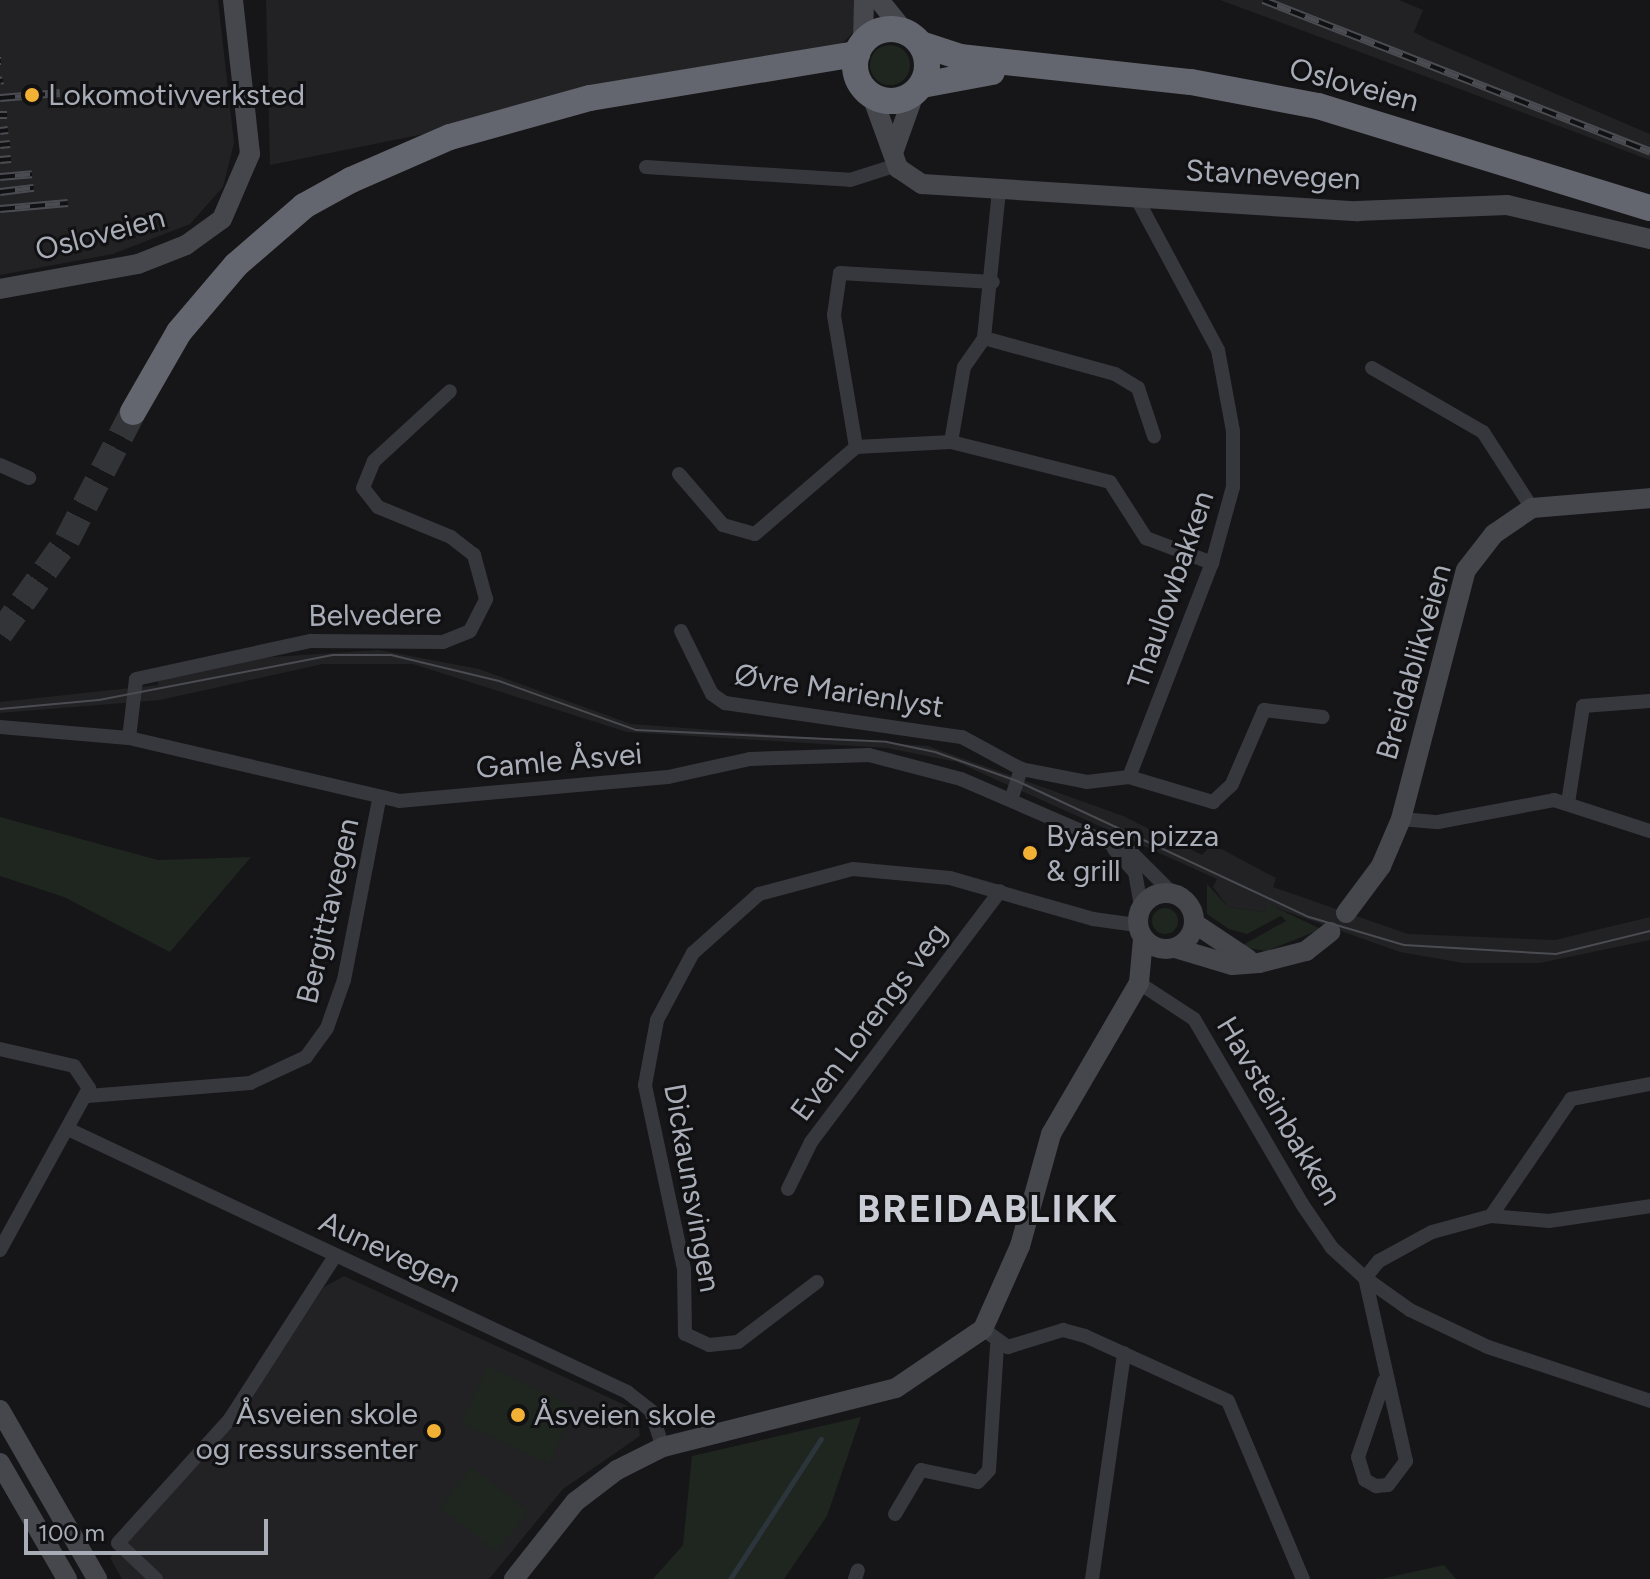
<!DOCTYPE html>
<html>
<head>
<meta charset="utf-8">
<style>
  body { margin:0 }
  #map { position:relative; width:1650px; height:1579px; overflow:hidden; background:#161618; font-family:Figtree,sans-serif }
  div>[style] { position:absolute }
  [style*='--x'] { left:calc(var(--x)*1px); top:calc(var(--y)*1px); width:calc(var(--w)*1px); rotate:calc(var(--a)*1deg) }
  .built>* { inset:0; background:#222225 }
  .green>* { inset:0; background:#1e261f }
  .round { border-radius:50% }
  .stream>* { height:5px; margin:-2.5px; padding:0 2.5px; transform-origin:2.5px; border-radius:2.5px; background:#2c353c }
  .highway-tunnel>* { height:26px; margin-top:-13px; transform-origin:0; background:repeating-linear-gradient(90deg,#333438 0 26px,transparent 0 39px) }
  .street>* { height:14px; margin:-7px; padding:0 7px; transform-origin:7px; border-radius:7px; background:#37383d }
  .secondary>* { height:20px; margin:-10px; padding:0 10px; transform-origin:10px; border-radius:10px; background:#45474d }
  .secondary>.ring { margin:-10px; padding:0; box-sizing:content-box; background:none; border:20px solid #45474d; border-radius:50% }
  .highway>* { height:26px; margin:-13px; padding:0 13px; transform-origin:13px; border-radius:13px; background:#63666e }
  .highway>.ring { margin:-13px; padding:0; box-sizing:content-box; background:none; border:26px solid #63666e; border-radius:50% }
  .tram>* { height:2px; margin:-1px; padding:0 1px; transform-origin:1px; border-radius:1px; background:#4a4c52 }
  .rail>* { height:8px; margin-top:-4px; transform-origin:0; background:repeating-linear-gradient(90deg,#111113 0 15px,#4a4c52 0 30px); box-sizing:border-box; border-block:2px solid #4a4c52 }
  .dots>* { width:22px; height:22px; translate:-50% -50%; box-sizing:border-box; border:4px solid #111113; border-radius:50% }
  span { translate:-50% -50%; white-space:nowrap; text-align:center; line-height:1.15; -webkit-text-stroke:6px #111113; paint-order:stroke }
  .street-label { font-size:30px; color:#a8adb8 }
  .poi-label { font-size:30px; color:#a8adb8 }
  .left { translate:0 -50%; text-align:left }
  .right { translate:-100% -50%; text-align:right }
  .district-label { font-size:38px; color:#c9ccd4; font-weight:700; letter-spacing:2px }
  .scale { position:absolute; left:24px; top:1519px; width:244px; height:36px; box-sizing:border-box; border:4px solid #a8adb8; border-top:0; padding-left:10px; font-size:24px; line-height:28px; white-space:nowrap; color:#a8adb8; -webkit-text-stroke:6px #111113; paint-order:stroke }
</style>
</head>
<body>
<div id="map">
  <div class="built">
    <div style="clip-path:polygon(0 0,218px 0,234px 143px,223px 187px,190px 224px,113px 254px,0 275px)"></div>
    <div style="clip-path:polygon(266px 0,858px 0,854px 32px,833px 52px,270px 165px)"></div>
    <div style="clip-path:polygon(1220px 0,1399px 0,1423px 10px,1414px 32px,1427px 39px,1650px 134px,1650px 160px)"></div>
    <div style="clip-path:polygon(379px 650px,479px 669px,631px 724px,928px 746px,1123px 816px,1202px 855px,1212px 844px,1276px 878px,1273px 887px,1408px 934px,1555px 940px,1650px 917px,1650px 940px,1540px 963px,1463px 963px,1400px 952px,1268px 905px,1264px 912px,1228px 907px,1213px 887px,1217px 879px,957px 762px,887px 748px,627px 732px,413px 664px,323px 664px,160px 700px,0 713px,0 702px,158px 685px,158px 677px,243px 659px)"></div>
    <div style="clip-path:polygon(344px 1276px,625px 1405px,637px 1414px,640px 1436px,563px 1489px,489px 1579px,122px 1579px,110px 1558px,232px 1426px,324px 1287px)"></div>
  </div>
  <div class="green">
    <div class="round" style="left:870px;top:45px;width:40px;height:40px"></div>
    <div style="clip-path:polygon(0 817px,158px 860px,251px 857px,170px 952px,64px 897px,0 876px)"></div>
    <div style="clip-path:polygon(1207px 884px,1228px 907px,1264px 912px,1268px 904px,1321px 929px,1267px 951px,1239px 947px,1286px 921px,1281px 916px,1247px 934px,1229px 929px,1207px 914px)"></div>
    <div class="round" style="left:1152px;top:908px;width:26px;height:26px"></div>
    <div style="clip-path:polygon(488px 1366px,575px 1407px,549px 1464px,461px 1423px)"></div>
    <div style="clip-path:polygon(861px 1417px,827px 1516px,784px 1579px,653px 1579px,683px 1545px,692px 1456px)"></div>
    <div style="clip-path:polygon(472px 1467px,528px 1512px,496px 1552px,440px 1507px)"></div>
    <div style="clip-path:polygon(1444px 1565px,1456px 1579px,1381px 1579px)"></div>
  </div>
  <div class="stream">
    <div style="--x:730;--y:1579;--w:167;--a:-57"></div>
  </div>
  <div class="highway-tunnel">
    <div style="--x:0;--y:634;--w:115;--a:-54.5"></div>
    <div style="--x:67;--y:540;--w:144;--a:-62.7"></div>
  </div>
  <div class="street">
    <div style="--x:646;--y:167;--w:204;--a:3.6"></div>
    <div style="--x:850;--y:180;--w:49;--a:-17.7"></div>
    <div style="--x:984;--y:338;--w:136;--a:15.4"></div>
    <div style="--x:1115;--y:374;--w:27;--a:31"></div>
    <div style="--x:1138;--y:388;--w:51;--a:71.6"></div>
    <div style="--x:1372;--y:368;--w:128;--a:30"></div>
    <div style="--x:1483;--y:432;--w:90;--a:57.2"></div>
    <div style="--x:951;--y:442;--w:76;--a:-80.2"></div>
    <div style="--x:964;--y:367;--w:35;--a:-55"></div>
    <div style="--x:984;--y:338;--w:149;--a:-84.2"></div>
    <div style="--x:856;--y:447;--w:134;--a:-99.5"></div>
    <div style="--x:834;--y:315;--w:42;--a:-81.9"></div>
    <div style="--x:840;--y:273;--w:153;--a:3.4"></div>
    <div style="--x:0;--y:465;--w:32;--a:24"></div>
    <div style="--x:679;--y:474;--w:67;--a:49.2"></div>
    <div style="--x:723;--y:525;--w:33;--a:16"></div>
    <div style="--x:755;--y:534;--w:133;--a:-40.7"></div>
    <div style="--x:856;--y:447;--w:95;--a:-3"></div>
    <div style="--x:951;--y:442;--w:164;--a:14.1"></div>
    <div style="--x:1110;--y:482;--w:67;--a:57.3"></div>
    <div style="--x:1146;--y:538;--w:71;--a:20.7"></div>
    <div style="--x:681;--y:631;--w:70;--a:63.8"></div>
    <div style="--x:712;--y:694;--w:16;--a:35"></div>
    <div style="--x:725;--y:703;--w:239;--a:8.2"></div>
    <div style="--x:962;--y:737;--w:67;--a:28.5"></div>
    <div style="--x:0;--y:727;--w:129;--a:4.9"></div>
    <div style="--x:129;--y:738;--w:277;--a:13.1"></div>
    <div style="--x:399;--y:801;--w:270;--a:-5.1"></div>
    <div style="--x:668;--y:777;--w:84;--a:-12.4"></div>
    <div style="--x:750;--y:759;--w:119;--a:-1.9"></div>
    <div style="--x:869;--y:755;--w:95;--a:14.6"></div>
    <div style="--x:961;--y:779;--w:186;--a:23.4"></div>
    <div style="--x:1132;--y:853;--w:57;--a:45"></div>
    <div style="--x:129;--y:738;--w:59;--a:-83.2"></div>
    <div style="--x:136;--y:679;--w:179;--a:-12.3"></div>
    <div style="--x:311;--y:641;--w:132;--a:0.4"></div>
    <div style="--x:443;--y:642;--w:29;--a:-22"></div>
    <div style="--x:470;--y:631;--w:36;--a:-63"></div>
    <div style="--x:486;--y:599;--w:46;--a:-105.3"></div>
    <div style="--x:474;--y:555;--w:29;--a:-142"></div>
    <div style="--x:451;--y:537;--w:79;--a:-157.7"></div>
    <div style="--x:378;--y:507;--w:24;--a:-128"></div>
    <div style="--x:363;--y:488;--w:29;--a:-68"></div>
    <div style="--x:374;--y:461;--w:103;--a:-42.6"></div>
    <div style="--x:1129;--y:777;--w:88;--a:16.6"></div>
    <div style="--x:1213;--y:802;--w:26;--a:-43"></div>
    <div style="--x:1232;--y:784;--w:81;--a:-66.6"></div>
    <div style="--x:1264;--y:710;--w:59;--a:6.8"></div>
    <div style="--x:1011;--y:800;--w:33;--a:-72"></div>
    <div style="--x:1021;--y:769;--w:67;--a:11.1"></div>
    <div style="--x:1087;--y:782;--w:42;--a:-6.8"></div>
    <div style="--x:1129;--y:777;--w:230;--a:-68.8"></div>
    <div style="--x:1212;--y:563;--w:79;--a:-74.6"></div>
    <div style="--x:1233;--y:487;--w:56;--a:-90"></div>
    <div style="--x:1233;--y:431;--w:82;--a:-100.5"></div>
    <div style="--x:1218;--y:350;--w:174;--a:-118.2"></div>
    <div style="--x:1568;--y:803;--w:98;--a:-81.2"></div>
    <div style="--x:1583;--y:706;--w:67;--a:-4.3"></div>
    <div style="--x:1401;--y:819;--w:37;--a:5"></div>
    <div style="--x:1438;--y:822;--w:118;--a:-10.7"></div>
    <div style="--x:1554;--y:800;--w:101;--a:17.9"></div>
    <div style="--x:1114;--y:849;--w:31;--a:48"></div>
    <div style="--x:1135;--y:872;--w:35;--a:80"></div>
    <div style="--x:1139;--y:983;--w:66;--a:33.2"></div>
    <div style="--x:1194;--y:1019;--w:214;--a:59.7"></div>
    <div style="--x:1302;--y:1204;--w:53;--a:55.7"></div>
    <div style="--x:1332;--y:1248;--w:45;--a:42.3"></div>
    <div style="--x:1365;--y:1278;--w:55;--a:35.4"></div>
    <div style="--x:1410;--y:1310;--w:86;--a:25.4"></div>
    <div style="--x:1488;--y:1347;--w:171;--a:18.4"></div>
    <div style="--x:0;--y:1049;--w:76;--a:12.9"></div>
    <div style="--x:74;--y:1066;--w:27;--a:56"></div>
    <div style="--x:89;--y:1088;--w:185;--a:118.8"></div>
    <div style="--x:88;--y:1096;--w:163;--a:-4.6"></div>
    <div style="--x:250;--y:1083;--w:62;--a:-24.9"></div>
    <div style="--x:306;--y:1057;--w:36;--a:-54"></div>
    <div style="--x:327;--y:1028;--w:51;--a:-70.5"></div>
    <div style="--x:344;--y:980;--w:183;--a:-79"></div>
    <div style="--x:70;--y:1130;--w:616;--a:25.19"></div>
    <div style="--x:627;--y:1392;--w:31;--a:38"></div>
    <div style="--x:651;--y:1411;--w:38;--a:72"></div>
    <div style="--x:788;--y:1189;--w:52;--a:-63.9"></div>
    <div style="--x:811;--y:1142;--w:314;--a:-53"></div>
    <div style="--x:1491;--y:1216;--w:142;--a:-55.6"></div>
    <div style="--x:1571;--y:1099;--w:80;--a:-10.8"></div>
    <div style="--x:817;--y:1282;--w:99;--a:142.8"></div>
    <div style="--x:738;--y:1342;--w:29;--a:174"></div>
    <div style="--x:709;--y:1345;--w:26;--a:-155"></div>
    <div style="--x:685;--y:1334;--w:65;--a:-90.9"></div>
    <div style="--x:684;--y:1269;--w:188;--a:-102"></div>
    <div style="--x:645;--y:1085;--w:66;--a:-79.5"></div>
    <div style="--x:657;--y:1020;--w:76;--a:-61.8"></div>
    <div style="--x:693;--y:953;--w:89;--a:-41.8"></div>
    <div style="--x:759;--y:894;--w:97;--a:-14.9"></div>
    <div style="--x:853;--y:869;--w:97;--a:5.3"></div>
    <div style="--x:950;--y:878;--w:149;--a:16"></div>
    <div style="--x:1093;--y:919;--w:44;--a:7.8"></div>
    <div style="--x:983;--y:1329;--w:31;--a:36"></div>
    <div style="--x:1008;--y:1347;--w:58;--a:-17.2"></div>
    <div style="--x:1063;--y:1330;--w:23;--a:15"></div>
    <div style="--x:1085;--y:1336;--w:157;--a:24.4"></div>
    <div style="--x:1228;--y:1401;--w:193;--a:67.2"></div>
    <div style="--x:1384;--y:1381;--w:80;--a:108.9"></div>
    <div style="--x:1358;--y:1457;--w:24;--a:73"></div>
    <div style="--x:1365;--y:1480;--w:13;--a:29"></div>
    <div style="--x:1376;--y:1486;--w:12;--a:-5"></div>
    <div style="--x:1388;--y:1485;--w:30;--a:-53"></div>
    <div style="--x:1406;--y:1461;--w:188;--a:-102.6"></div>
    <div style="--x:1365;--y:1278;--w:22;--a:-51"></div>
    <div style="--x:1379;--y:1261;--w:60;--a:-28.7"></div>
    <div style="--x:1432;--y:1232;--w:61;--a:-15.2"></div>
    <div style="--x:1491;--y:1216;--w:58;--a:4.9"></div>
    <div style="--x:1549;--y:1221;--w:102;--a:-8.4"></div>
    <div style="--x:895;--y:1514;--w:51;--a:-59.4"></div>
    <div style="--x:921;--y:1470;--w:58;--a:11.9"></div>
    <div style="--x:978;--y:1482;--w:16;--a:-47"></div>
    <div style="--x:989;--y:1470;--w:125;--a:-86.3"></div>
    <div style="--x:156;--y:1579;--w:52;--a:-136.5"></div>
    <div style="--x:118;--y:1543;--w:167;--a:-47.9"></div>
    <div style="--x:230;--y:1419;--w:194;--a:-57.2"></div>
    <div style="--x:855;--y:1579;--w:9;--a:-72"></div>
    <div style="--x:1092;--y:1579;--w:228;--a:-81.9"></div>
  </div>
  <div class="secondary">
    <div style="--x:879;--y:0;--w:40;--a:51"></div>
    <div style="--x:863;--y:43;--w:43;--a:-88.7"></div>
    <div style="--x:872;--y:96;--w:77;--a:70.1"></div>
    <div style="--x:898;--y:168;--w:29;--a:34"></div>
    <div style="--x:922;--y:184;--w:436;--a:3.6"></div>
    <div style="--x:1357;--y:211;--w:150;--a:-2.3"></div>
    <div style="--x:1507;--y:205;--w:147;--a:13.4"></div>
    <div style="--x:893;--y:153;--w:63;--a:-70.4"></div>
    <div style="--x:0;--y:289;--w:140;--a:-10.3"></div>
    <div style="--x:138;--y:264;--w:52;--a:-21.6"></div>
    <div style="--x:186;--y:245;--w:44;--a:-35.8"></div>
    <div style="--x:222;--y:219;--w:71;--a:-66.7"></div>
    <div style="--x:250;--y:154;--w:155;--a:-96.3"></div>
    <div class="ring" style="left:1138px;top:893px;width:36px;height:36px"></div>
    <div style="--x:1346;--y:913;--w:59;--a:-53.3"></div>
    <div style="--x:1381;--y:866;--w:51;--a:-66.9"></div>
    <div style="--x:1401;--y:819;--w:257;--a:-75.4"></div>
    <div style="--x:1466;--y:570;--w:46;--a:-52.1"></div>
    <div style="--x:1494;--y:534;--w:46;--a:-34.4"></div>
    <div style="--x:1532;--y:508;--w:118;--a:-4.8"></div>
    <div style="--x:1194;--y:923;--w:65;--a:33.7"></div>
    <div style="--x:1175;--y:948;--w:59;--a:16.6"></div>
    <div style="--x:1232;--y:965;--w:27;--a:-4"></div>
    <div style="--x:1259;--y:963;--w:49;--a:-14.3"></div>
    <div style="--x:1306;--y:951;--w:31;--a:-38"></div>
    <div style="--x:0;--y:1410;--w:195;--a:60.1"></div>
    <div style="--x:0;--y:1463;--w:134;--a:60"></div>
    <div style="--x:514;--y:1579;--w:98;--a:-51.6"></div>
    <div style="--x:575;--y:1502;--w:53;--a:-37.3"></div>
    <div style="--x:617;--y:1470;--w:51;--a:-26.6"></div>
    <div style="--x:663;--y:1447;--w:240;--a:-14.2"></div>
    <div style="--x:896;--y:1388;--w:105;--a:-34.1"></div>
    <div style="--x:983;--y:1329;--w:91;--a:-66"></div>
    <div style="--x:1020;--y:1246;--w:116;--a:-74.5"></div>
    <div style="--x:1051;--y:1134;--w:175;--a:-59.8"></div>
    <div style="--x:1139;--y:983;--w:44;--a:-84.8"></div>
  </div>
  <div class="highway">
    <div class="ring" style="left:855px;top:29px;width:46px;height:46px"></div>
    <div style="--x:921;--y:44;--w:41;--a:18.4"></div>
    <div style="--x:960;--y:57;--w:232;--a:6.2"></div>
    <div style="--x:1191;--y:82;--w:129;--a:10.7"></div>
    <div style="--x:1318;--y:106;--w:347;--a:17.1"></div>
    <div style="--x:922;--y:85;--w:71;--a:-10.5"></div>
    <div style="--x:133;--y:412;--w:92;--a:-60.1"></div>
    <div style="--x:179;--y:332;--w:88;--a:-49.6"></div>
    <div style="--x:236;--y:265;--w:90;--a:-40.9"></div>
    <div style="--x:304;--y:206;--w:54;--a:-29"></div>
    <div style="--x:351;--y:180;--w:108;--a:-23.5"></div>
    <div style="--x:450;--y:137;--w:145;--a:-15.6"></div>
    <div style="--x:590;--y:98;--w:271;--a:-9.4"></div>
  </div>
  <div class="tram">
    <div style="--x:0;--y:709;--w:99;--a:-5.2"></div>
    <div style="--x:99;--y:700;--w:238;--a:-10.9"></div>
    <div style="--x:333;--y:655;--w:58;--a:0"></div>
    <div style="--x:391;--y:655;--w:111;--a:13.5"></div>
    <div style="--x:499;--y:681;--w:145;--a:19.7"></div>
    <div style="--x:636;--y:730;--w:251;--a:2.7"></div>
    <div style="--x:887;--y:742;--w:49;--a:11.8"></div>
    <div style="--x:935;--y:752;--w:87;--a:19.5"></div>
    <div style="--x:1017;--y:781;--w:322;--a:25"></div>
    <div style="--x:1309;--y:917;--w:99;--a:16.4"></div>
    <div style="--x:1404;--y:945;--w:152;--a:3.4"></div>
    <div style="--x:1556;--y:954;--w:97;--a:-13.7"></div>
  </div>
  <div class="rail">
    <div style="--x:1263;--y:0;--w:416;--a:21.4"></div>
    <div style="--x:0;--y:61;--w:1;--a:0"></div>
    <div style="--x:0;--y:81;--w:3;--a:-18"></div>
    <div style="--x:0;--y:98;--w:60;--a:-4.8"></div>
    <div style="--x:0;--y:115;--w:7;--a:0"></div>
    <div style="--x:0;--y:131;--w:8;--a:-7"></div>
    <div style="--x:0;--y:145;--w:10;--a:-6"></div>
    <div style="--x:0;--y:160;--w:11;--a:-5"></div>
    <div style="--x:0;--y:177;--w:32;--a:-5"></div>
    <div style="--x:0;--y:192;--w:34;--a:-7"></div>
    <div style="--x:0;--y:209;--w:68;--a:-5"></div>
  </div>
  <div class="dots">
    <div style="left:32px;top:95px;background:#f2b134"></div>
    <div style="left:1030px;top:853px;background:#f2b134"></div>
    <div style="left:518px;top:1415px;background:#f2b134"></div>
    <div style="left:434px;top:1431px;background:#f2b134"></div>
  </div>
  <div class="street-label">
    <span style="left:1354px;top:85px;rotate:15deg">Osloveien</span>
    <span style="left:1273px;top:175px;rotate:3deg">Stavnevegen</span>
    <span style="left:100px;top:234px;rotate:-15deg">Osloveien</span>
    <span style="left:1171px;top:590px;rotate:-71deg">Thaulowbakken</span>
    <span style="left:375px;top:615px;rotate:-1deg">Belvedere</span>
    <span style="left:1414px;top:662px;rotate:-74deg">Breidablikveien</span>
    <span style="left:839px;top:691px;rotate:9deg">Øvre Marienlyst</span>
    <span style="left:559px;top:761px;rotate:-5deg">Gamle Åsvei</span>
    <span style="left:328px;top:911px;rotate:-77deg">Bergittavegen</span>
    <span style="left:869px;top:1022px;rotate:-53deg">Even Lorengs veg</span>
    <span style="left:1279px;top:1111px;rotate:59deg">Havsteinbakken</span>
    <span style="left:692px;top:1188px;rotate:80deg">Dickaunsvingen</span>
    <span style="left:390px;top:1252px;rotate:25deg">Aunevegen</span>
  </div>
  <div class="poi-label">
    <span class="left" style="left:48px;top:95px">Lokomotivverksted</span>
    <span class="left" style="left:1046px;top:853px">Byåsen pizza<br>&amp; grill</span>
    <span class="right" style="left:418px;top:1431px">Åsveien skole<br>og ressurssenter</span>
    <span class="left" style="left:534px;top:1415px">Åsveien skole</span>
  </div>
  <div class="district-label">
    <span style="left:988px;top:1210px">BREIDABLIKK</span>
  </div>
  <div class="scale">100 m</div>
</div>
</body>
</html>
